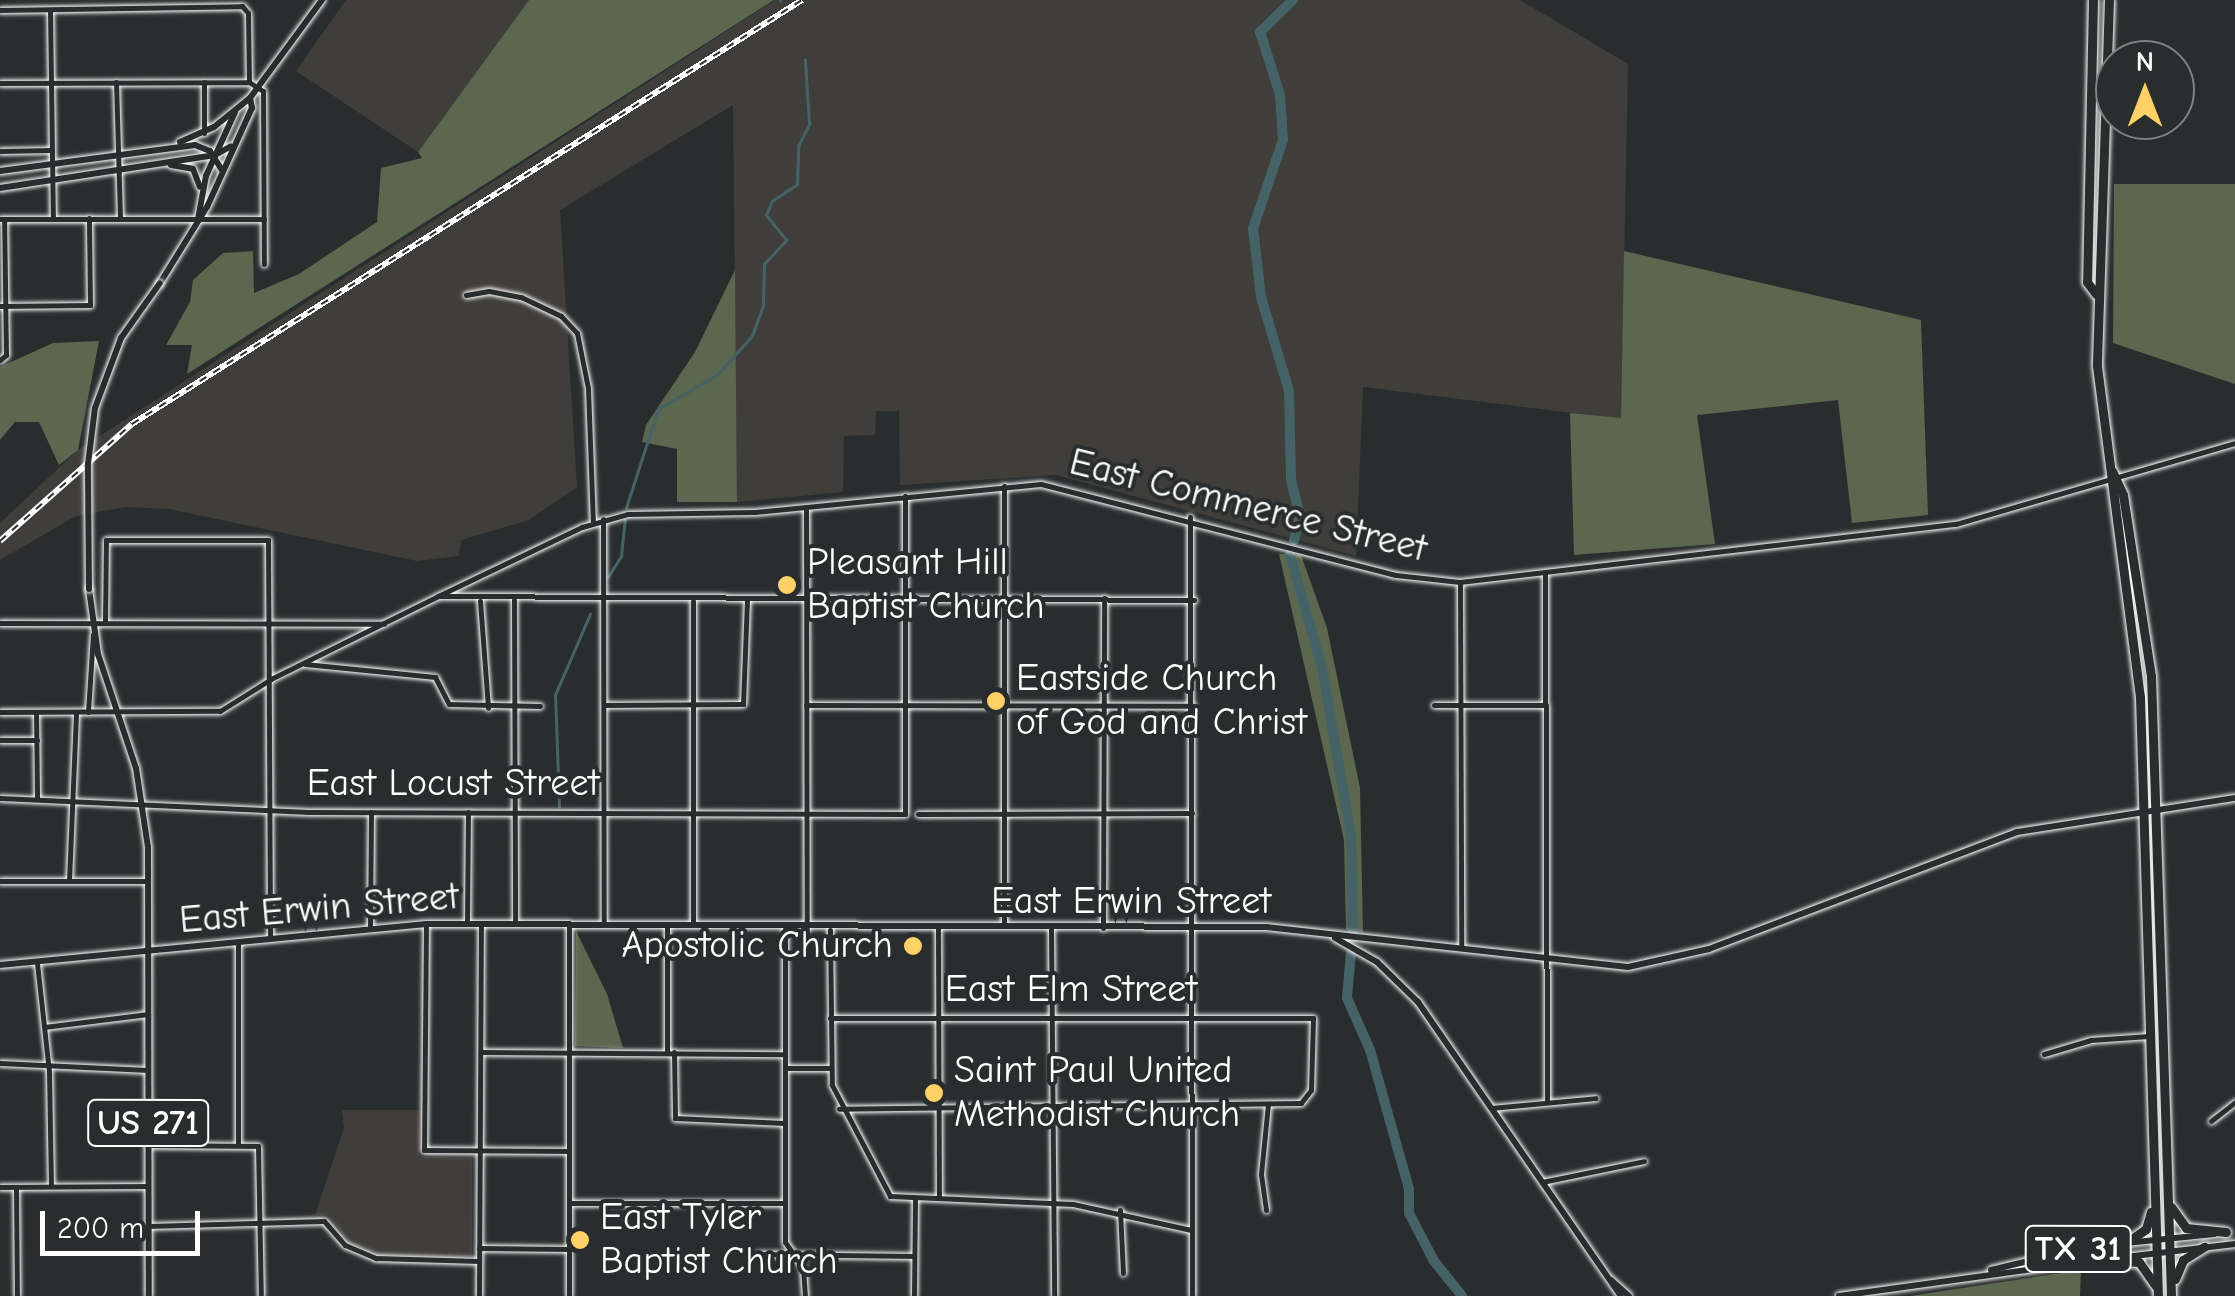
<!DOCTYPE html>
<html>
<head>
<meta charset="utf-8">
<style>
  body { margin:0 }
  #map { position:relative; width:2235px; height:1296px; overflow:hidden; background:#2a2d2e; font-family:"Comic Neue",sans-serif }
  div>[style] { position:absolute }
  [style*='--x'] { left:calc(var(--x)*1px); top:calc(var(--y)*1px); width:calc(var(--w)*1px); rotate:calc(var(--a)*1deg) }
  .built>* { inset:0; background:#3f3e3a }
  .green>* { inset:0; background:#5b674f }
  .stream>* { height:2.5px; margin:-1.25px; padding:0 1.25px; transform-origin:1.25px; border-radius:1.25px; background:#456366 }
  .river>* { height:10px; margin:-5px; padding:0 5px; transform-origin:5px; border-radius:5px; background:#456366 }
  .roads { filter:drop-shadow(0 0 2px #fff) drop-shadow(0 0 2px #fff) }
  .minor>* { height:5px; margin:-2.5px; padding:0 2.5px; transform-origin:2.5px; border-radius:2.5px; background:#2a2d2e }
  .major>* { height:6px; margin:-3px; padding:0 3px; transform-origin:3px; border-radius:3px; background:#2a2d2e }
  .highway>* { height:9px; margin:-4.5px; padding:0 4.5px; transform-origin:4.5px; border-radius:4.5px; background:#2a2d2e }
  .rail>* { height:6px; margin-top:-3px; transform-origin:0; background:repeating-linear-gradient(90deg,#2a2d2e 0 8px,#fff 0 16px); box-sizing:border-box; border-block:2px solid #fff }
  .bridges { filter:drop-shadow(0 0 2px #fff) drop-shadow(0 0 2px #fff) }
  .major-bridge>* { height:6px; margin:-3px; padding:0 3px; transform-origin:3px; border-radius:3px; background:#2a2d2e }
  .dots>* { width:28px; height:28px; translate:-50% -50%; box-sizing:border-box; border:5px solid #2a2d2e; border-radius:50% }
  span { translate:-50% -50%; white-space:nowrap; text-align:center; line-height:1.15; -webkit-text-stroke:8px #2a2d2e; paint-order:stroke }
  .shield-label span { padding:2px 8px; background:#2a2d2e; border:2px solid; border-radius:8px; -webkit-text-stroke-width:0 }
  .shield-label { font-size:35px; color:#fff; font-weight:700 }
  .street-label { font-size:38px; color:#fff }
  .poi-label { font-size:38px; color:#fff }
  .left { translate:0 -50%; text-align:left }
  .right { translate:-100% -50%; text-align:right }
  .north { position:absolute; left:2095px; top:40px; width:100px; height:100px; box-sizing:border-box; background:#2a2d2e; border:2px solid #7f8182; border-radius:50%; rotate:0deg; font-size:28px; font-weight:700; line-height:40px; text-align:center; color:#fff }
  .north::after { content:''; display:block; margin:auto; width:35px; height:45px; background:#ffd166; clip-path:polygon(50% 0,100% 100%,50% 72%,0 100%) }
  .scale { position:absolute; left:40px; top:1211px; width:160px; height:45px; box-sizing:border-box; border:5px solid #fff; border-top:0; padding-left:12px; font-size:30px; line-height:35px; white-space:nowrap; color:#fff; -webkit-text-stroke:8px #2a2d2e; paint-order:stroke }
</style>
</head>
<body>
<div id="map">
  <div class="built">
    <div style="clip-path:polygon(346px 0,529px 0,418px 152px,296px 71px)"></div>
    <div style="clip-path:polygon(775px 0,1520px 0,1628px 64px,1621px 419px,1363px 387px,1356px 556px,1056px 475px,900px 485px,899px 411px,876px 411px,875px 435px,844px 436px,843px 492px,737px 502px,733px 105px,560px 210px,577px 487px,529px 520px,461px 540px,459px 556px,417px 561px,169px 509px,125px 507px,76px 516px,0 560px,0 523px,78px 450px)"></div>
    <div style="clip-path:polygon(342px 1110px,419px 1110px,419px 1157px,472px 1158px,472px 1256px,379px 1255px,348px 1242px,329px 1215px,315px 1215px,344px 1128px)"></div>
  </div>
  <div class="green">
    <div style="clip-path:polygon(529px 0,774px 0,187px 374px,192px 345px,166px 345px,190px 302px,193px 280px,223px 253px,253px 251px,254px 293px,299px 274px,377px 222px,381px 168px,422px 158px,418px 152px)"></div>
    <div style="clip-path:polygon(2114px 184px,2235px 184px,2235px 384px,2113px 343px)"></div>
    <div style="clip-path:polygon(1624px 251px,1921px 320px,1928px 515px,1852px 523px,1838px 400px,1697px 415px,1715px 544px,1574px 555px,1570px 413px,1621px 418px)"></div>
    <div style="clip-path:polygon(735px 270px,737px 502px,677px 502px,677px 449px,642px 442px,646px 425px,695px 352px)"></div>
    <div style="clip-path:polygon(99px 341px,78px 450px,59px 465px,39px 422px,15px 422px,0 440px,0 367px,53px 343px)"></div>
    <div style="clip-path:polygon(1279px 554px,1301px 555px,1327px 628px,1360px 788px,1363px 932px,1346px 930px,1344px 840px)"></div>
    <div style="clip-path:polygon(576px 931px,607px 994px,623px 1048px,575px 1046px)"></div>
    <div style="clip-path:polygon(2081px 1270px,2080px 1296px,1910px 1296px)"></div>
  </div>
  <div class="stream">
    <div style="--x:780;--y:1;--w:1;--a:-90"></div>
    <div style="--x:626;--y:508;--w:104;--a:-72.1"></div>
    <div style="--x:658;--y:409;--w:68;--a:-30"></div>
    <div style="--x:717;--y:375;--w:52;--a:-48.1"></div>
    <div style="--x:752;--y:336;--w:33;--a:-70"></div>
    <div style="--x:763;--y:305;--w:41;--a:-88.6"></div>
    <div style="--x:764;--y:264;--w:33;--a:-47"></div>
    <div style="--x:786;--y:240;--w:32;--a:-129"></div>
    <div style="--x:766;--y:215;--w:15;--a:-67"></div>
    <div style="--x:772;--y:201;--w:30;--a:-34"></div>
    <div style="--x:797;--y:184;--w:38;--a:-88"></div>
    <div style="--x:798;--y:146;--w:25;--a:-63"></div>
    <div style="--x:809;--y:124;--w:64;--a:-93.6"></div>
    <div style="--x:608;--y:577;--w:25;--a:-58"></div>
    <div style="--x:621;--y:556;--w:36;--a:-84"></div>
    <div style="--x:559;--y:807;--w:112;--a:-92"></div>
    <div style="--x:555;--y:695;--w:88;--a:-66.6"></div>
  </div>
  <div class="river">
    <div style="--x:1293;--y:0;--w:46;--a:135.9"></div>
    <div style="--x:1260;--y:32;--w:66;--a:72.4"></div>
    <div style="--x:1280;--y:95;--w:45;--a:86.2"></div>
    <div style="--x:1283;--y:140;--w:93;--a:108.8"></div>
    <div style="--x:1253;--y:228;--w:69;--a:83.4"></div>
    <div style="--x:1261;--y:297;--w:98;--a:73.4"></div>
    <div style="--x:1289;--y:391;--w:89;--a:88.7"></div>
    <div style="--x:1291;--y:480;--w:37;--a:76"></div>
    <div style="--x:1300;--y:516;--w:25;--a:104"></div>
    <div style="--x:1290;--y:554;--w:118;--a:74.3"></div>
    <div style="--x:1322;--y:668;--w:170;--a:80.2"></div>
    <div style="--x:1351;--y:836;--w:95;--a:88.8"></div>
    <div style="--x:1351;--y:953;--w:45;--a:95.1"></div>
    <div style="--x:1347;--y:998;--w:57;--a:66.1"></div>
    <div style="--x:1370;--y:1050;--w:144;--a:74.3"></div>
    <div style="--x:1409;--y:1189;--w:24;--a:90"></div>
    <div style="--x:1409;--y:1213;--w:54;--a:62.5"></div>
    <div style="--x:1434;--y:1261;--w:45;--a:51.3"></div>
  </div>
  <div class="roads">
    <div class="minor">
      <div style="--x:0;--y:10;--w:242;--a:-0.9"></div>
      <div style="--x:242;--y:6;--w:9;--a:49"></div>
      <div style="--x:248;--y:13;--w:69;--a:89.2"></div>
      <div style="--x:50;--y:10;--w:209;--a:89.2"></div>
      <div style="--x:116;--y:82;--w:136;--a:88.3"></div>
      <div style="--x:0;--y:83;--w:249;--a:-0.2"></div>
      <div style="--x:249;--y:82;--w:17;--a:33"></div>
      <div style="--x:263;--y:91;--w:173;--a:89.7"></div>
      <div style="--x:204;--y:133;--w:51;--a:-90"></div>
      <div style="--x:0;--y:151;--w:52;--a:-1.1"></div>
      <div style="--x:0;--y:219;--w:264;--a:0"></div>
      <div style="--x:466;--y:295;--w:23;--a:-10"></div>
      <div style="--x:489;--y:291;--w:33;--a:11"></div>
      <div style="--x:521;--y:297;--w:44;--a:25.4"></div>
      <div style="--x:561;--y:316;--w:23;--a:47"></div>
      <div style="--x:577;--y:333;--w:56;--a:78.7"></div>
      <div style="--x:588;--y:388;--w:135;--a:87.9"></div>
      <div style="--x:0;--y:306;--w:90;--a:-0.6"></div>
      <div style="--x:90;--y:305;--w:87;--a:-90.7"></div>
      <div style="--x:0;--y:360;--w:8;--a:-40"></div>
      <div style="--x:6;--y:355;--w:136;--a:-90.8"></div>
      <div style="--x:806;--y:507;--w:422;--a:89.9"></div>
      <div style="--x:1190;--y:517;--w:779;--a:89.85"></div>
      <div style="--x:603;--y:519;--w:406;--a:89.9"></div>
      <div style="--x:1545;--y:573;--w:529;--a:89.78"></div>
      <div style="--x:1460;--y:582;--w:366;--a:89.8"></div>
      <div style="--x:438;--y:596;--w:756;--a:0.3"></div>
      <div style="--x:514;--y:600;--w:324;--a:89.8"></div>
      <div style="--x:480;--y:601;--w:107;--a:85.7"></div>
      <div style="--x:105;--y:621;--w:81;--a:-89.3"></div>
      <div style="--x:106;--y:540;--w:162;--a:0"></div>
      <div style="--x:268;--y:540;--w:399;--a:89.7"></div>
      <div style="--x:0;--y:623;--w:384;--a:0.1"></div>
      <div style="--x:305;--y:664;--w:131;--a:5.7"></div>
      <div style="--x:435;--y:677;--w:30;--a:63"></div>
      <div style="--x:449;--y:704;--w:91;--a:1.3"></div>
      <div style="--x:604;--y:705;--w:139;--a:-0.4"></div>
      <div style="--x:743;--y:704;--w:103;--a:-87.8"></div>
      <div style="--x:806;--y:705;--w:387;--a:0.1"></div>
      <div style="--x:1434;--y:705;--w:112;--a:0"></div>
      <div style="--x:0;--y:712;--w:220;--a:-0.3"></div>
      <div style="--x:220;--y:711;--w:60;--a:-32.1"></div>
      <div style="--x:271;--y:679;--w:186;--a:-26.4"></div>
      <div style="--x:438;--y:596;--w:160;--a:-25.6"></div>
      <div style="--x:582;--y:527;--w:48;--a:-15.8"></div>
      <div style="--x:628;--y:514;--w:127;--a:-0.9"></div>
      <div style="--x:755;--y:512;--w:287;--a:-5.6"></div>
      <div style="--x:1041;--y:484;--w:366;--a:14.4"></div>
      <div style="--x:1396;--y:575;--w:64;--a:6.2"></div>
      <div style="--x:1460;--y:582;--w:499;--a:-6.7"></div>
      <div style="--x:1956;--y:524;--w:291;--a:-16.2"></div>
      <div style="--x:36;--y:712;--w:86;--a:89.3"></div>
      <div style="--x:88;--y:712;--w:78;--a:-86.3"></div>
      <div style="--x:0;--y:740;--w:37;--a:0"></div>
      <div style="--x:0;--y:798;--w:309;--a:2.6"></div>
      <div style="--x:309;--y:812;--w:596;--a:0.19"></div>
      <div style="--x:905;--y:814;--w:318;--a:-90"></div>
      <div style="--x:918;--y:814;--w:274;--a:-0.2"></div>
      <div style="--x:0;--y:881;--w:147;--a:0"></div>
      <div style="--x:69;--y:881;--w:169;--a:-87.6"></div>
      <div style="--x:426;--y:924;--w:226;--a:90.5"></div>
      <div style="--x:424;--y:1150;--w:145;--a:0.4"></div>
      <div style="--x:467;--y:924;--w:112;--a:-89.5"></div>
      <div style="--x:693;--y:924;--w:323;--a:-90"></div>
      <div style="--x:1004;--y:925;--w:439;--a:-90"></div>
      <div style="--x:1103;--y:928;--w:330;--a:-89.8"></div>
      <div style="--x:370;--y:929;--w:117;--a:-89.5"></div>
      <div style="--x:785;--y:929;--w:313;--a:90"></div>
      <div style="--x:785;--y:1242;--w:32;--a:55"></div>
      <div style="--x:803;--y:1268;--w:28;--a:86"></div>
      <div style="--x:938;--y:929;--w:269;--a:89.8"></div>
      <div style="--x:1051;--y:929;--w:367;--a:89.5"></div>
      <div style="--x:830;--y:930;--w:155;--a:89.3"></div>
      <div style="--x:832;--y:1085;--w:125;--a:62.4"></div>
      <div style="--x:890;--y:1196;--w:183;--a:2.5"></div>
      <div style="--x:1073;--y:1204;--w:121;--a:12.4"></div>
      <div style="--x:238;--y:942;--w:202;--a:90"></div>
      <div style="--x:37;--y:963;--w:110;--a:83.7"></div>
      <div style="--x:49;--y:1072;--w:114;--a:89"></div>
      <div style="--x:830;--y:1018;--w:483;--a:0"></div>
      <div style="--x:1313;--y:1018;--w:72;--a:91.6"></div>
      <div style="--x:1311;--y:1090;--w:16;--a:128"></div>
      <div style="--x:1301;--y:1103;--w:462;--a:179.3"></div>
      <div style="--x:44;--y:1027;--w:105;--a:-7.1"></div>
      <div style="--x:481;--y:1052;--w:304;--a:0.4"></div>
      <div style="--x:667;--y:1052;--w:125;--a:-90"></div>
      <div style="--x:674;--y:1052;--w:66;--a:89.1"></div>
      <div style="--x:675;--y:1118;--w:109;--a:2.6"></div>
      <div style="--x:2044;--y:1054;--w:49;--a:-16.6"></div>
      <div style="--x:2091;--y:1040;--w:58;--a:-3.9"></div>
      <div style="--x:0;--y:1063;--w:148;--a:2.7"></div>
      <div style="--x:785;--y:1068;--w:45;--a:0"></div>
      <div style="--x:1491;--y:1108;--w:105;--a:-5.4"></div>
      <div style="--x:2211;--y:1121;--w:31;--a:-38"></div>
      <div style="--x:147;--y:1145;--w:111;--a:0.5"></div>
      <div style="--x:258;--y:1146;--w:150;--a:88.9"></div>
      <div style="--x:1542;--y:1182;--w:104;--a:-11.6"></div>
      <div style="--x:0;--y:1187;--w:148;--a:-0.4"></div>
      <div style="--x:16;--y:1187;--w:109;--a:89.5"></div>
      <div style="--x:569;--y:1203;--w:216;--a:0"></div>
      <div style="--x:1120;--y:1210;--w:63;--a:87.3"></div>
      <div style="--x:1266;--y:1210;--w:36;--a:-98"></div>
      <div style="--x:1261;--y:1174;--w:70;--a:-84.3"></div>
      <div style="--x:148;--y:1226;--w:176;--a:-1.6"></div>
      <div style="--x:324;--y:1221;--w:32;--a:49"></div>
      <div style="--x:345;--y:1245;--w:34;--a:23"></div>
      <div style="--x:376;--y:1258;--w:103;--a:1.7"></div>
      <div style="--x:479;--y:1248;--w:90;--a:0.6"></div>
      <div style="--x:757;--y:1254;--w:157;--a:0.7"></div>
      <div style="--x:479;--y:1296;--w:372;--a:-89.7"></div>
      <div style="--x:569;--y:1296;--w:371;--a:-90"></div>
      <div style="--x:914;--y:1296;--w:98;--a:-89.4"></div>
    </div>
    <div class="major">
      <div style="--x:180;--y:142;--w:37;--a:-24"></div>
      <div style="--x:214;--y:127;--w:46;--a:-38.9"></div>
      <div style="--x:250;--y:98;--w:122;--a:-53.7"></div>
      <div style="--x:171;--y:165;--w:22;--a:10"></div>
      <div style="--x:193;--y:169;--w:19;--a:69"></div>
      <div style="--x:0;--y:171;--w:197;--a:-7.6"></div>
      <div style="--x:195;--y:145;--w:16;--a:22"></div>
      <div style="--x:210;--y:151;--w:22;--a:58"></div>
      <div style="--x:0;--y:188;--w:218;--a:-8.7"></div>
      <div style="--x:215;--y:155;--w:18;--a:-29"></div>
      <div style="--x:198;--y:219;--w:44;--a:-79.5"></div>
      <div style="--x:206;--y:176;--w:70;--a:-65.6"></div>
      <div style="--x:160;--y:283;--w:89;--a:-58.3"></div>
      <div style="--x:207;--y:207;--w:109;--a:-65.6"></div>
      <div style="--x:252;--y:108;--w:10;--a:-101"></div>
      <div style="--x:89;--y:589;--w:66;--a:82.1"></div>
      <div style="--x:98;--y:654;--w:120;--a:71.6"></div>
      <div style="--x:136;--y:768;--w:80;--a:81.4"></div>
      <div style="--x:148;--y:847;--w:449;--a:89.9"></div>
      <div style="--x:1335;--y:938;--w:48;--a:29.7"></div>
      <div style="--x:1377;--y:962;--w:57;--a:44.3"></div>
      <div style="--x:1418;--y:1002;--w:357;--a:55.4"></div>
      <div style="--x:0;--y:965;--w:428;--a:-5.5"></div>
      <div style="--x:426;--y:924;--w:840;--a:0.2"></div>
      <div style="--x:1266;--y:927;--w:364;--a:6.3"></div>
      <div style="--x:1628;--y:967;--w:83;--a:-12.5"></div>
      <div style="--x:1709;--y:949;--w:329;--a:-20.8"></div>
      <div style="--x:2017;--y:832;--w:221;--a:-8.9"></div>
      <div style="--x:2117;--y:1258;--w:119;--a:-6.8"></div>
      <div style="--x:1991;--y:1270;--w:99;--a:-13.5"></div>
      <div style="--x:2087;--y:1247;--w:128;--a:-5.8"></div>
      <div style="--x:1611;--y:1280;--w:24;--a:42"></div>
      <div style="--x:1839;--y:1296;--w:263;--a:-7.9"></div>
    </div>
    <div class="highway">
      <div style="--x:2093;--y:0;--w:282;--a:91.2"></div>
      <div style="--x:2087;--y:282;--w:15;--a:53"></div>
      <div style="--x:2109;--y:0;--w:366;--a:91.9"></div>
      <div style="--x:2097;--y:366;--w:334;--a:82.6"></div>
      <div style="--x:2140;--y:697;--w:599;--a:88.28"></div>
      <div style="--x:2112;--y:471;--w:26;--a:65"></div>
      <div style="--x:2123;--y:495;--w:183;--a:81.2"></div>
      <div style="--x:2151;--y:676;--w:620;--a:88.15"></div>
      <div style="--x:2171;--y:1207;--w:26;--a:54"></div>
      <div style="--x:2186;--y:1228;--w:40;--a:5.7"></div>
      <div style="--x:2126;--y:1243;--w:24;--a:-35"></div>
      <div style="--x:2146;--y:1229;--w:18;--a:-74"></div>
      <div style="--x:2097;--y:1260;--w:42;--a:2.7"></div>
      <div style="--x:2139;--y:1262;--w:29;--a:55"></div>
      <div style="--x:2175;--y:1279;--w:21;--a:-67"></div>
      <div style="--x:2183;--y:1260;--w:25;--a:-32"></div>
    </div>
  </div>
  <div class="rail">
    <div style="--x:0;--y:541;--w:176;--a:-41.6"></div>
    <div style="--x:132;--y:424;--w:793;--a:-32.33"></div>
  </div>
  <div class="bridges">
    <div class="major-bridge">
      <div style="--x:89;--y:589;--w:125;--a:-90.5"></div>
      <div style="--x:88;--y:464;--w:56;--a:-82.9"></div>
      <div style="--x:95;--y:408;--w:75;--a:-69.6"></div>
      <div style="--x:121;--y:338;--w:67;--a:-54.7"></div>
    </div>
  </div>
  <div class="dots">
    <div style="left:787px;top:585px;background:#ffd166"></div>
    <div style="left:996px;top:701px;background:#ffd166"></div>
    <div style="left:913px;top:946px;background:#ffd166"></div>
    <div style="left:934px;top:1093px;background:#ffd166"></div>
    <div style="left:580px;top:1240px;background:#ffd166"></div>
  </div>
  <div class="shield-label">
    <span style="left:148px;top:1123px">US 271</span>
    <span style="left:2078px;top:1249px">TX 31</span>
  </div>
  <div class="street-label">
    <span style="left:1248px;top:506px;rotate:14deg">East Commerce Street</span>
    <span style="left:453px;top:784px">East Locust Street</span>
    <span style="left:1131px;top:902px">East Erwin Street</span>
    <span style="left:319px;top:909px;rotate:-5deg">East Erwin Street</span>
    <span style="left:1071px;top:990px">East Elm Street</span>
  </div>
  <div class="poi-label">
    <span class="left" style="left:807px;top:585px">Pleasant Hill<br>Baptist Church</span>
    <span class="left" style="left:1016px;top:701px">Eastside Church<br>of God and Christ</span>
    <span class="right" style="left:893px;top:946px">Apostolic Church</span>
    <span class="left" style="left:954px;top:1093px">Saint Paul United<br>Methodist Church</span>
    <span class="left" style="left:600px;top:1240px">East Tyler<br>Baptist Church</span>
  </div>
  <div class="north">N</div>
  <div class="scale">200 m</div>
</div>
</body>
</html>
